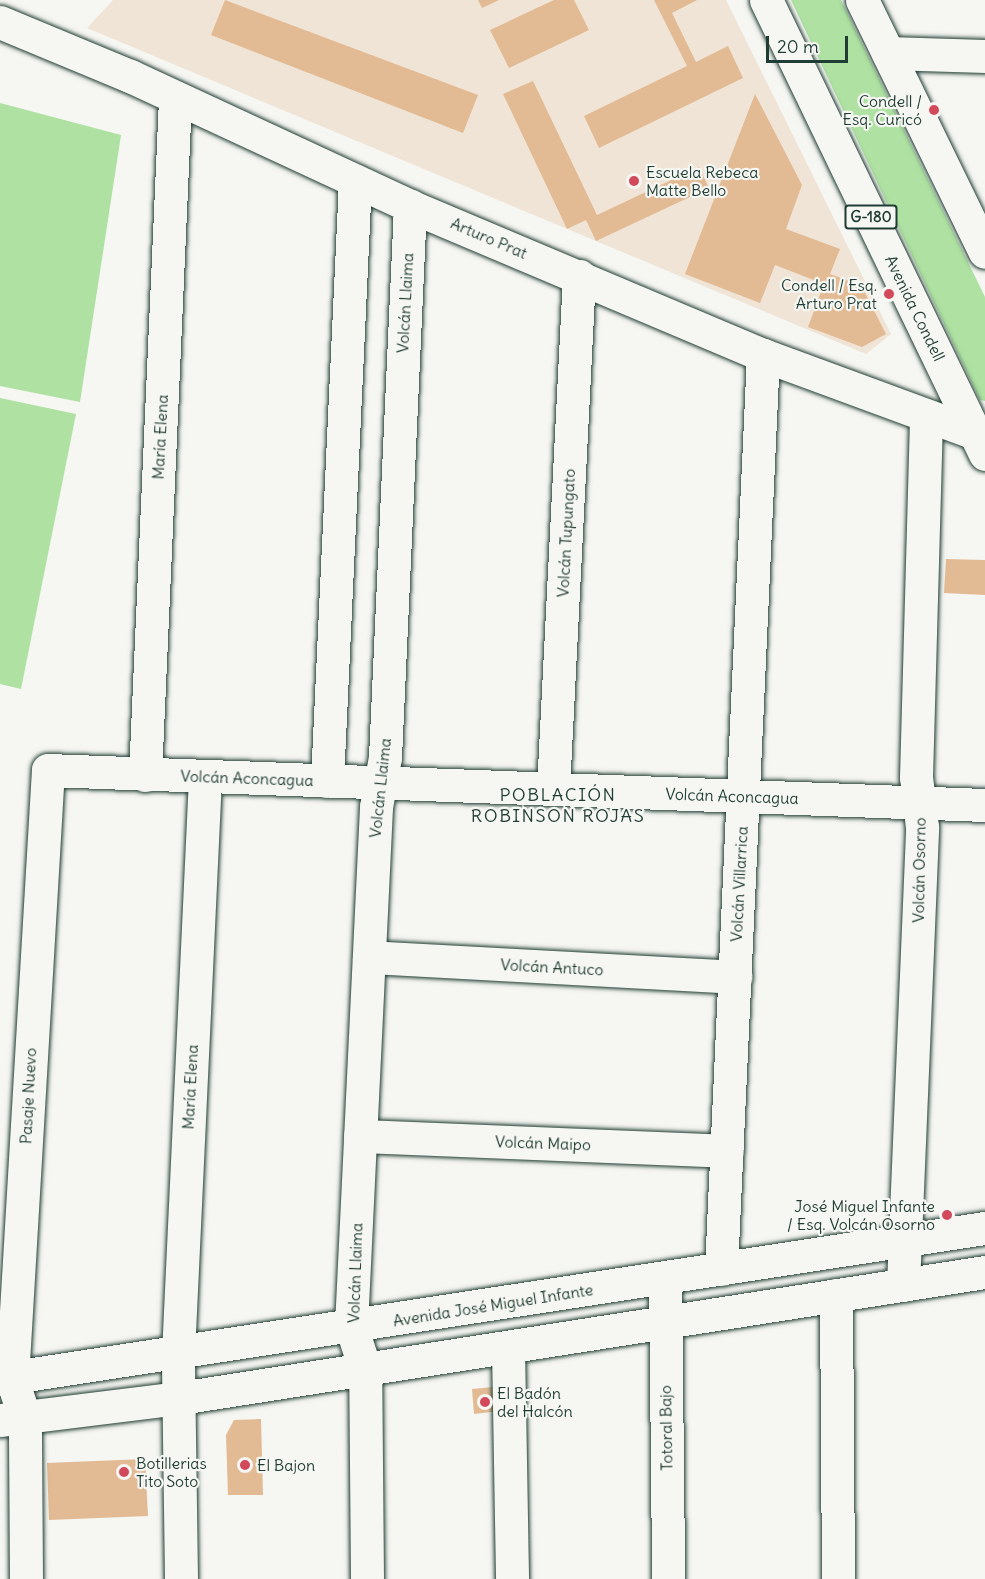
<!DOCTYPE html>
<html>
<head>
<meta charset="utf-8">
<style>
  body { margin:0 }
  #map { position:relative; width:985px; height:1579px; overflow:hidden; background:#f6f6f2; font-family:Delius,sans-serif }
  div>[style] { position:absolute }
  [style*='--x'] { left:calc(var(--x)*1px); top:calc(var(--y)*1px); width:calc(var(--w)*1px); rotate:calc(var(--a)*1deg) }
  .built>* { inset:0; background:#f0e4d6 }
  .green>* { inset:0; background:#aee1a2 }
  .building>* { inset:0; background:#e2ba93 }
  .roads { filter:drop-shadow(0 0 2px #1f3d34) drop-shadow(0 0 2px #1f3d34) }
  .street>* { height:33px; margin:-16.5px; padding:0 16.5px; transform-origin:16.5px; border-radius:16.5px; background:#f6f6f2 }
  .secondary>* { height:33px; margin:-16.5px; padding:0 16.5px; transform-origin:16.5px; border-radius:16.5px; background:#f6f6f2 }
  .primary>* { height:33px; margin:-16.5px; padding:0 16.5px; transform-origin:16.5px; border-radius:16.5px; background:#f6f6f2 }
  .dots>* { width:16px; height:16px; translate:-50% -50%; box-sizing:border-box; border:3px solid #f6f6f2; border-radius:50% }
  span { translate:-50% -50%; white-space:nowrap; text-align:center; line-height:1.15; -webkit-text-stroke:4.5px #f6f6f2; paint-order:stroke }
  .shield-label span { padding:2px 4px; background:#f6f6f2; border:2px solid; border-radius:4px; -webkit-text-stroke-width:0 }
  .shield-label { font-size:15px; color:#1f3d34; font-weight:700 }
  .poi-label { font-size:16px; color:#1f3d34 }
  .right { translate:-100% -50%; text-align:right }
  .left { translate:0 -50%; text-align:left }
  .street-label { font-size:16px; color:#1f3d34 }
  .neighbourhood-label { font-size:18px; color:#1f3d34; letter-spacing:1.5px }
  .scale { position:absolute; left:766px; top:36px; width:82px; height:27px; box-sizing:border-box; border:3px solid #1f3d34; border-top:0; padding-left:8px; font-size:18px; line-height:21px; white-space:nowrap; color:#1f3d34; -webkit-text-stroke:4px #f6f6f2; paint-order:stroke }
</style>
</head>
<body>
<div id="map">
  <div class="built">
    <div style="clip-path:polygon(113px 0,726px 0,891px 334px,866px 354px,87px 28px)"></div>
  </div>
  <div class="green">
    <div style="clip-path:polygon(791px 0,841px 0,985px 297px,985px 401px,980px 400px)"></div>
    <div style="clip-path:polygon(0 103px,121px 135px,80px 402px,0 386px)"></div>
    <div style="clip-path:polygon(0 398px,76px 414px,21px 689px,0 684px)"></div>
  </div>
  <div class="building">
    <div style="clip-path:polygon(225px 0,478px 95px,463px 133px,211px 35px)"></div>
    <div style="clip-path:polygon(478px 0,499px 0,482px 8px)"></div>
    <div style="clip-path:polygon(554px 0,574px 0,589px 30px,509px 68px,490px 30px)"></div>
    <div style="clip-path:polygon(654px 0,697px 0,672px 13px,696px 62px,728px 46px,743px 78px,599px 148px,584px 116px,687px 66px)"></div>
    <div style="clip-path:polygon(533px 81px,597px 215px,699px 167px,709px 188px,596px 241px,586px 220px,567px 229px,503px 94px)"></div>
    <div style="clip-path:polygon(755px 94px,802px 185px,786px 229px,840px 249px,830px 274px,861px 285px,886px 334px,862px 347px,808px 327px,824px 284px,775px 265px,760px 303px,685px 274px)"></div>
    <div style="clip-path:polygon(946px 559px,985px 560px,985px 595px,944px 593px)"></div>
    <div style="clip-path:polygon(493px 1387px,499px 1411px,474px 1414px,472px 1389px)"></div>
    <div style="clip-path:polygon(261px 1419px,263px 1495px,228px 1495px,226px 1435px,234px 1420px)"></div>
    <div style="clip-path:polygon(145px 1459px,148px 1516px,49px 1520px,47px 1463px)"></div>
  </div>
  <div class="roads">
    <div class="street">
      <div style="--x:0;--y:22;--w:141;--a:22.6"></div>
      <div style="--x:130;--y:76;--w:309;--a:24.9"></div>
      <div style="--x:410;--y:206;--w:383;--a:22.9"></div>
      <div style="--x:763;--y:355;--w:226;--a:20.2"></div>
      <div style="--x:888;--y:53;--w:97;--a:1.8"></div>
      <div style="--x:145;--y:775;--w:676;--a:-87.46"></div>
      <div style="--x:327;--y:781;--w:601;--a:-87.33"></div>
      <div style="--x:553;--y:789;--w:514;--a:-87.1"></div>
      <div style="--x:369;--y:957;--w:367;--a:3.1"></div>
      <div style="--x:360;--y:1136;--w:367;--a:2.3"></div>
      <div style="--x:721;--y:1269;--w:915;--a:-87.37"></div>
      <div style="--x:665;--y:1278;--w:301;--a:89.4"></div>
      <div style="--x:903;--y:1285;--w:458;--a:-87.6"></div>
      <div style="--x:922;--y:827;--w:50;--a:-96.8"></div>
      <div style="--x:916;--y:777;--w:359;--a:-88.4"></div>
      <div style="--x:836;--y:1295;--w:284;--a:89.6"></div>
      <div style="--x:508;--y:1347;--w:232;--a:89"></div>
      <div style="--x:26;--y:1579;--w:160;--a:-90.4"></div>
      <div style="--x:25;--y:1419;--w:42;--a:-108"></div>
      <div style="--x:12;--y:1379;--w:610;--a:-86.62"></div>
      <div style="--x:48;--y:770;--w:938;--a:2.14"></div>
      <div style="--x:181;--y:1579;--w:225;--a:-90.8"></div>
      <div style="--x:178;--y:1354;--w:578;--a:-87.32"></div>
      <div style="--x:367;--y:1579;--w:210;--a:-90.5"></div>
      <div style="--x:365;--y:1369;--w:45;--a:-108"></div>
      <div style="--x:351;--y:1326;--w:520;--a:-87.24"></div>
      <div style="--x:376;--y:807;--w:51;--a:-79.8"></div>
      <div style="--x:385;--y:757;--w:552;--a:-87.4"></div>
    </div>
    <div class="secondary">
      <div style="--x:0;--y:1379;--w:997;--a:-8.72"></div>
      <div style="--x:0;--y:1420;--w:181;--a:-7"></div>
      <div style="--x:180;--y:1398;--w:815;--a:-8.9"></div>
    </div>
    <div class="primary">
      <div style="--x:766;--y:0;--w:504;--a:64.25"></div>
      <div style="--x:862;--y:0;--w:280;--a:64"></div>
    </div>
  </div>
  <div class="dots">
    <div style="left:934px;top:110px;background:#d1495b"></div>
    <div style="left:634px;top:181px;background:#d1495b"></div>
    <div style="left:889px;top:294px;background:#d1495b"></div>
    <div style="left:947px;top:1215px;background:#d1495b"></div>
    <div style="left:485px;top:1402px;background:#d1495b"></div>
    <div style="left:245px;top:1465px;background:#d1495b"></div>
    <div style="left:124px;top:1472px;background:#d1495b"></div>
  </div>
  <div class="shield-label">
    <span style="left:871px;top:217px">G-180</span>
  </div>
  <div class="poi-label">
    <span class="right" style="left:922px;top:110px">Condell /<br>Esq. Curicó</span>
    <span class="left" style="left:646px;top:181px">Escuela Rebeca<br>Matte Bello</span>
    <span class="right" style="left:877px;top:294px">Condell / Esq.<br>Arturo Prat</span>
    <span class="right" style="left:935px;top:1215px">José Miguel Infante<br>/ Esq. Volcán Osorno</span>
    <span class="left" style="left:497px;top:1402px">El Badón<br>del Halcón</span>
    <span class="left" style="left:136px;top:1472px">Botillerias<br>Tito Soto</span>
    <span class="left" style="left:257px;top:1465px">El Bajon</span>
  </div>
  <div class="street-label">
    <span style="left:489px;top:238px;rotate:23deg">Arturo Prat</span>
    <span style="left:405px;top:303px;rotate:-87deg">Volcán Llaima</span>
    <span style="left:915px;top:308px;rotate:64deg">Avenida Condell</span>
    <span style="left:160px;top:437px;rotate:-87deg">María Elena</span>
    <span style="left:566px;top:533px;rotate:-87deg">Volcán Tupungato</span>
    <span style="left:247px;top:778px;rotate:2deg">Volcán Aconcagua</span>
    <span style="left:380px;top:788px;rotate:-84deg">Volcán Llaima</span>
    <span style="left:732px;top:796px;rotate:2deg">Volcán Aconcagua</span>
    <span style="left:919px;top:870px;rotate:-89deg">Volcán Osorno</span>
    <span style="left:739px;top:884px;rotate:-87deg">Volcán Villarrica</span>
    <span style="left:552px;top:967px;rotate:3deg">Volcán Antuco</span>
    <span style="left:190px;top:1087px;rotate:-87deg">María Elena</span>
    <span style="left:28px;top:1096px;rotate:-87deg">Pasaje Nuevo</span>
    <span style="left:543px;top:1143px;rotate:2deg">Volcán Maipo</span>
    <span style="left:355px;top:1273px;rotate:-88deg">Volcán Llaima</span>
    <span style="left:493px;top:1305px;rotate:-9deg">Avenida José Miguel Infante</span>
    <span style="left:666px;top:1428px;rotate:-91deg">Totoral Bajo</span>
  </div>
  <div class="neighbourhood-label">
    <span style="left:558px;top:806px">POBLACIÓN<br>ROBINSON ROJAS</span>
  </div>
  <div class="scale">20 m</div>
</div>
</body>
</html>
